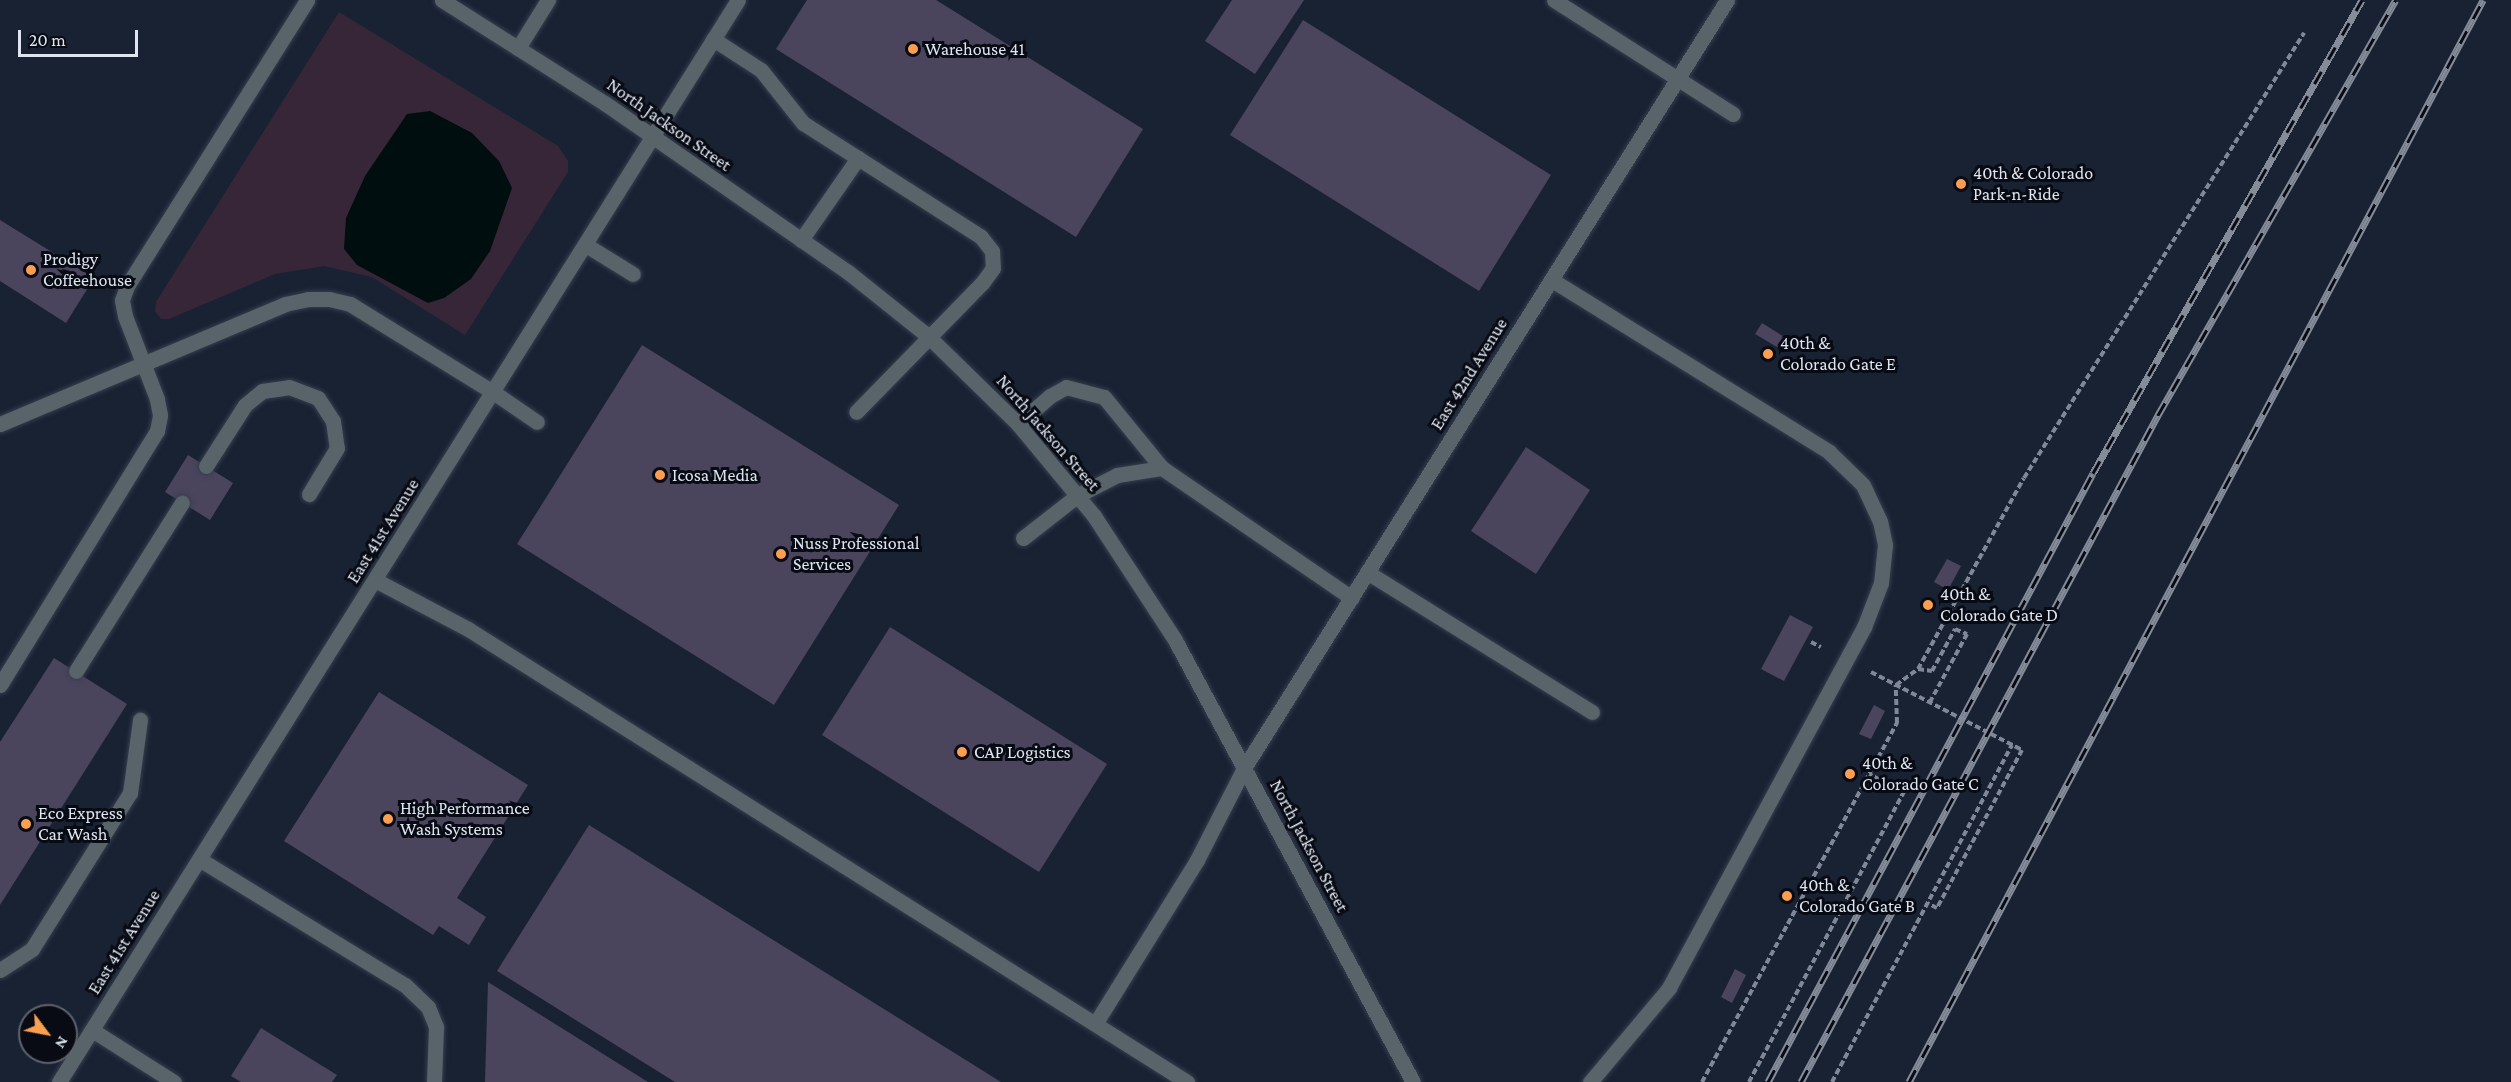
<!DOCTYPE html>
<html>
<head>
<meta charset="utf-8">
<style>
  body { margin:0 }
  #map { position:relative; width:2511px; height:1082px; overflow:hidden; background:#192233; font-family:"Crimson Pro",serif }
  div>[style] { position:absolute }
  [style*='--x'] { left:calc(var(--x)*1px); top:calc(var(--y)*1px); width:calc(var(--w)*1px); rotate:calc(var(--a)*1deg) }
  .green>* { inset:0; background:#372638 }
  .water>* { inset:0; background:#000e0f }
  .building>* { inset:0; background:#4a455d }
  .path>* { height:4px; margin-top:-2px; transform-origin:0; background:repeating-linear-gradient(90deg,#808796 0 6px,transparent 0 9px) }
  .roads { filter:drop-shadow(0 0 2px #353d4e) drop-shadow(0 0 2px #353d4e) }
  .service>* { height:15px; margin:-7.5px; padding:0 7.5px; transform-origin:7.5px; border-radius:7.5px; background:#59646a }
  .minor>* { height:15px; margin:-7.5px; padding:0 7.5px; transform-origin:7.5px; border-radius:7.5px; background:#59646a }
  .tertiary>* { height:15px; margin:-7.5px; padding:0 7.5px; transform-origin:7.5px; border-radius:7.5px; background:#59646a }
  .rail>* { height:7px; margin-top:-3.5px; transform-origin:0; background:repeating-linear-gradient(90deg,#080b13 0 14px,#848c9a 0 28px); box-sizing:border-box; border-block:2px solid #848c9a }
  .dots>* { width:16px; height:16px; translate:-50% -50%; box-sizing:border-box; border:3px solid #080b13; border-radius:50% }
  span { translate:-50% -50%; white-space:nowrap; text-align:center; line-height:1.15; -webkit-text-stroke:6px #080b13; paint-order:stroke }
  .poi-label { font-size:18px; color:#dee5f1 }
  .left { translate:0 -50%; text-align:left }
  .street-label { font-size:18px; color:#dee5f1 }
  .north { position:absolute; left:18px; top:1004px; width:60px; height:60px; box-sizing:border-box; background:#080b13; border:2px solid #5e626c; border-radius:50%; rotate:122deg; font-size:16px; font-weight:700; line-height:24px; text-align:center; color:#dee5f1 }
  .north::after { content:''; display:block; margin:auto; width:21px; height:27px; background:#fb9e50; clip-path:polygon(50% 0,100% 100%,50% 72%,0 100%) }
  .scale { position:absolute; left:18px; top:30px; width:120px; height:27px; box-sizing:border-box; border:3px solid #dee5f1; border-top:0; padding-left:8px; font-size:18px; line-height:21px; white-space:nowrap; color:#dee5f1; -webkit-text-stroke:4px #080b13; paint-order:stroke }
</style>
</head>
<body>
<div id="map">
  <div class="green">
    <div style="clip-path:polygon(339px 12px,558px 146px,568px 161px,568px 172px,465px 335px,372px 277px,324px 266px,275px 274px,169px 319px,161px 319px,155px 311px,156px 302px)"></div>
  </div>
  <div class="water">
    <div style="clip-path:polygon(430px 111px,472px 133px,499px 161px,512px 188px,490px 251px,471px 279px,444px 298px,428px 303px,357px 265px,344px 249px,346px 218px,365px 176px,407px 114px)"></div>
  </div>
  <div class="building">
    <div style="clip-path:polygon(807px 0,936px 0,1143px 129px,1076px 237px,776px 49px)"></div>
    <div style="clip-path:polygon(1232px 0,1304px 0,1255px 74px,1205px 41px)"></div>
    <div style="clip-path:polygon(1303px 20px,1551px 175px,1479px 291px,1230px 135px)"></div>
    <div style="clip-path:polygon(0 220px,94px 278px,66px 323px,0 281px)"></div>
    <div style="clip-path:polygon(1762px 323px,1789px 340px,1782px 350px,1755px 334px)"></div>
    <div style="clip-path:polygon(642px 345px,899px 505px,774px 705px,517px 544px)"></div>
    <div style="clip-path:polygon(1526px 447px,1590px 490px,1536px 574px,1471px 531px)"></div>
    <div style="clip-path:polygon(188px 455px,233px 483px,210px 520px,165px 492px)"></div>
    <div style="clip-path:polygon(1947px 559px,1961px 566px,1948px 590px,1934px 582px)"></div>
    <div style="clip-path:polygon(1790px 615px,1813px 627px,1784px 681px,1761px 669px)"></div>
    <div style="clip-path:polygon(890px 627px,1107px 764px,1039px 872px,822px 735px)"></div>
    <div style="clip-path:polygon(54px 658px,127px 704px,0 905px,0 742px)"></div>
    <div style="clip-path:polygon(379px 692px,528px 785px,457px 898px,486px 917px,469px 945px,439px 926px,433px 935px,284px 841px)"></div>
    <div style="clip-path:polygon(1874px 705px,1885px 711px,1871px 739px,1859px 734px)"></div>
    <div style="clip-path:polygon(589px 825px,1001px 1082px,675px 1082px,497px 971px)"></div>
    <div style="clip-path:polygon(1735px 969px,1746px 975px,1732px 1003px,1721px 997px)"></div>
    <div style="clip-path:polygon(488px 982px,648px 1082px,485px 1082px)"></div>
    <div style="clip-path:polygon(261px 1028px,337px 1075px,332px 1082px,241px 1082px,231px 1076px)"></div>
  </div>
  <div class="path">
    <div style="--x:1811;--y:642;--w:11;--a:27"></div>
    <div style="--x:1918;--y:669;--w:14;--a:8"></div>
    <div style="--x:1932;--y:671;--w:48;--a:-61.3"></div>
    <div style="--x:1955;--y:629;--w:13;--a:23"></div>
    <div style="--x:1967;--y:634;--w:77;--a:118.6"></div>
    <div style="--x:1871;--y:672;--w:170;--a:27.3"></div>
    <div style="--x:2022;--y:750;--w:179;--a:118.3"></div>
    <div style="--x:1937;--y:908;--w:11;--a:-153"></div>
    <div style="--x:1702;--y:1082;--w:409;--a:-61.5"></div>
    <div style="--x:1897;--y:723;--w:38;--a:-92"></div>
    <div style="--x:1896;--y:685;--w:27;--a:-36"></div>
    <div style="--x:1918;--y:669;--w:218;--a:-61"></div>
    <div style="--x:2024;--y:478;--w:526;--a:-57.82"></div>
    <div style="--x:1749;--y:1082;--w:329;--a:-61.9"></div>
    <div style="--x:1904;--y:792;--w:39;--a:-153"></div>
    <div style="--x:1832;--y:1082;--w:382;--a:-61.9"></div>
  </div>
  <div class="roads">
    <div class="service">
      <div style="--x:713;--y:39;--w:57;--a:32.9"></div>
      <div style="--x:761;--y:70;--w:68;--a:51.6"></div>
      <div style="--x:803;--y:123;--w:211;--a:32.6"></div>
      <div style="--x:981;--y:237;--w:18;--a:52"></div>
      <div style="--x:992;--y:251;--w:17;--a:87"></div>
      <div style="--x:993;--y:268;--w:19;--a:126"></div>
      <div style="--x:982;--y:283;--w:180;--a:134.3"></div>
      <div style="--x:518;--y:48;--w:57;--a:-58"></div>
      <div style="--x:1678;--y:79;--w:65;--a:32.5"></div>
      <div style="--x:801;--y:240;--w:100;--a:-55.2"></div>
      <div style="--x:586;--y:245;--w:55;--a:31.7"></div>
      <div style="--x:1552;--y:280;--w:326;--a:31.8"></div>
      <div style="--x:1829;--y:452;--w:47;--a:44.1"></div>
      <div style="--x:1863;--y:485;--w:40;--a:65"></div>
      <div style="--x:1880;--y:521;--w:25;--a:78"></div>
      <div style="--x:1885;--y:545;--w:38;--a:96"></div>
      <div style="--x:1881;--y:583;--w:47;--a:111.1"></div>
      <div style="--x:1864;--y:627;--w:410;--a:118.4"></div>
      <div style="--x:1669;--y:988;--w:123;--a:130"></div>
      <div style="--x:493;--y:392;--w:53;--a:34.3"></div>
      <div style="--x:1018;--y:424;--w:43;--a:-41.2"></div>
      <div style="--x:1050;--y:396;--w:18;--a:-29"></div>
      <div style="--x:1066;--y:387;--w:39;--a:15"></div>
      <div style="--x:1104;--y:397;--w:92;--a:50.8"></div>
      <div style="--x:1162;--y:468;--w:230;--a:34.4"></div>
      <div style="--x:206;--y:466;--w:72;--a:-57.4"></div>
      <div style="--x:245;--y:405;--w:22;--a:-39"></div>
      <div style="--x:262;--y:391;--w:27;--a:-8"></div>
      <div style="--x:289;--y:387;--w:31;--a:21"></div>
      <div style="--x:318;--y:398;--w:27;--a:57"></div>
      <div style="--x:333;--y:421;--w:27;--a:82"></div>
      <div style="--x:337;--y:448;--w:54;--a:121.3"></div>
      <div style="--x:1023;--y:538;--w:70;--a:-38"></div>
      <div style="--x:1078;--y:495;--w:44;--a:-27.1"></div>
      <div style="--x:1117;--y:475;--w:46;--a:-8.8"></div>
      <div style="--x:1367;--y:572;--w:265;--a:31.9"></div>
      <div style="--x:375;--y:580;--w:105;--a:27.8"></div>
      <div style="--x:468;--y:629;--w:850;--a:32.21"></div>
      <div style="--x:76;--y:671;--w:199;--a:-57.8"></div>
      <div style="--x:199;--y:859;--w:241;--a:31.5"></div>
      <div style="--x:405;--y:985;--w:32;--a:44"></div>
      <div style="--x:428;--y:1007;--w:22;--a:68"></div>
      <div style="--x:436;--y:1027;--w:55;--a:92.1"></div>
      <div style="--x:0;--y:970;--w:38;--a:-33"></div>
      <div style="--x:32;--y:949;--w:184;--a:-57.9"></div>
      <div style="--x:130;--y:793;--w:74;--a:-82.2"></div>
      <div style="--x:1095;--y:1024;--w:193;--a:-58.1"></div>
      <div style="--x:1197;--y:860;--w:103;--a:-62.9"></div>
      <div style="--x:92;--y:1030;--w:97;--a:32.4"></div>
    </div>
    <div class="minor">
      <div style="--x:1554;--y:0;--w:147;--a:32.5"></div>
      <div style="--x:0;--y:424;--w:309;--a:-22.8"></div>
      <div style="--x:285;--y:304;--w:24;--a:-12"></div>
      <div style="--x:308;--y:299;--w:21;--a:0"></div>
      <div style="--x:329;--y:299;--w:22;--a:13"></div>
      <div style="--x:350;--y:304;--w:168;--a:31.6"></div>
      <div style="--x:0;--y:685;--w:299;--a:-58.3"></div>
      <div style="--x:157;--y:431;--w:16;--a:-79"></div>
      <div style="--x:160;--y:415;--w:16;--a:-101"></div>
      <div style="--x:157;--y:399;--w:89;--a:-111.1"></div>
      <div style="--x:125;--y:316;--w:16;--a:-101"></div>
      <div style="--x:122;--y:300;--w:15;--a:-70"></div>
      <div style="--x:127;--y:286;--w:338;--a:-57.8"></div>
      <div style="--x:1244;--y:768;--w:907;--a:-57.83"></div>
      <div style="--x:59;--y:1082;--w:1277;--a:-57.89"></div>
    </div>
    <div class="tertiary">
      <div style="--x:442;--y:0;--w:194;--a:32.4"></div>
      <div style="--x:606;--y:104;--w:295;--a:34.8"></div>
      <div style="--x:848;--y:272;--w:104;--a:38.7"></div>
      <div style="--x:929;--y:337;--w:124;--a:44.3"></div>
      <div style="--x:1018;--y:424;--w:119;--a:50.4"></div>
      <div style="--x:1094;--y:516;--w:148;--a:56.8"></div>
      <div style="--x:1175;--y:640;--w:502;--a:61.7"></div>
    </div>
  </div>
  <div class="rail">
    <div style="--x:1768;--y:1082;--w:690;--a:-61.91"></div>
    <div style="--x:2093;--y:473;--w:544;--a:-60.37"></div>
    <div style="--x:1801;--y:1082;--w:757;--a:-61.84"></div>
    <div style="--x:2158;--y:415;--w:478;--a:-60.2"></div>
    <div style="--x:1909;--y:1082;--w:1225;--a:-62.05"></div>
  </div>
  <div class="dots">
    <div style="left:913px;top:49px;background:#fb9e50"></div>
    <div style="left:1961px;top:184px;background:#fb9e50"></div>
    <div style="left:31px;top:270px;background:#fb9e50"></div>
    <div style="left:1768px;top:354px;background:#fb9e50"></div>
    <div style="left:660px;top:475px;background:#fb9e50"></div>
    <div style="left:781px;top:554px;background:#fb9e50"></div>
    <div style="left:1928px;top:605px;background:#fb9e50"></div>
    <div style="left:962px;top:752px;background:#fb9e50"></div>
    <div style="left:1850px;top:774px;background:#fb9e50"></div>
    <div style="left:388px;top:819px;background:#fb9e50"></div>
    <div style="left:26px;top:824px;background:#fb9e50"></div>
    <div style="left:1787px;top:896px;background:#fb9e50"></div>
  </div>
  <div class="poi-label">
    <span class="left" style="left:925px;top:49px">Warehouse 41</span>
    <span class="left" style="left:1973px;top:184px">40th &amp; Colorado<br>Park-n-Ride</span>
    <span class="left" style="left:43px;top:270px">Prodigy<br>Coffeehouse</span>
    <span class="left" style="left:1780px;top:354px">40th &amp;<br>Colorado Gate E</span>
    <span class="left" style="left:672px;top:475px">Icosa Media</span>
    <span class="left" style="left:793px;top:554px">Nuss Professional<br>Services</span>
    <span class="left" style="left:1940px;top:605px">40th &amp;<br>Colorado Gate D</span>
    <span class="left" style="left:974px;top:752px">CAP Logistics</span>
    <span class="left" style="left:1862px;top:774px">40th &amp;<br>Colorado Gate C</span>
    <span class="left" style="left:400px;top:819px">High Performance<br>Wash Systems</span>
    <span class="left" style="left:38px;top:824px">Eco Express<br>Car Wash</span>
    <span class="left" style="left:1799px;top:896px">40th &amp;<br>Colorado Gate B</span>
  </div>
  <div class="street-label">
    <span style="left:669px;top:125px;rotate:35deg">North Jackson Street</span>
    <span style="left:1469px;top:374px;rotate:-58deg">East 42nd Avenue</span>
    <span style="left:1048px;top:433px;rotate:49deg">North Jackson Street</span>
    <span style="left:383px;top:531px;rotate:-58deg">East 41st Avenue</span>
    <span style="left:1309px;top:846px;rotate:62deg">North Jackson Street</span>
    <span style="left:124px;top:942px;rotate:-58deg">East 41st Avenue</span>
  </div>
  <div class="north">N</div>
  <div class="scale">20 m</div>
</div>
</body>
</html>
